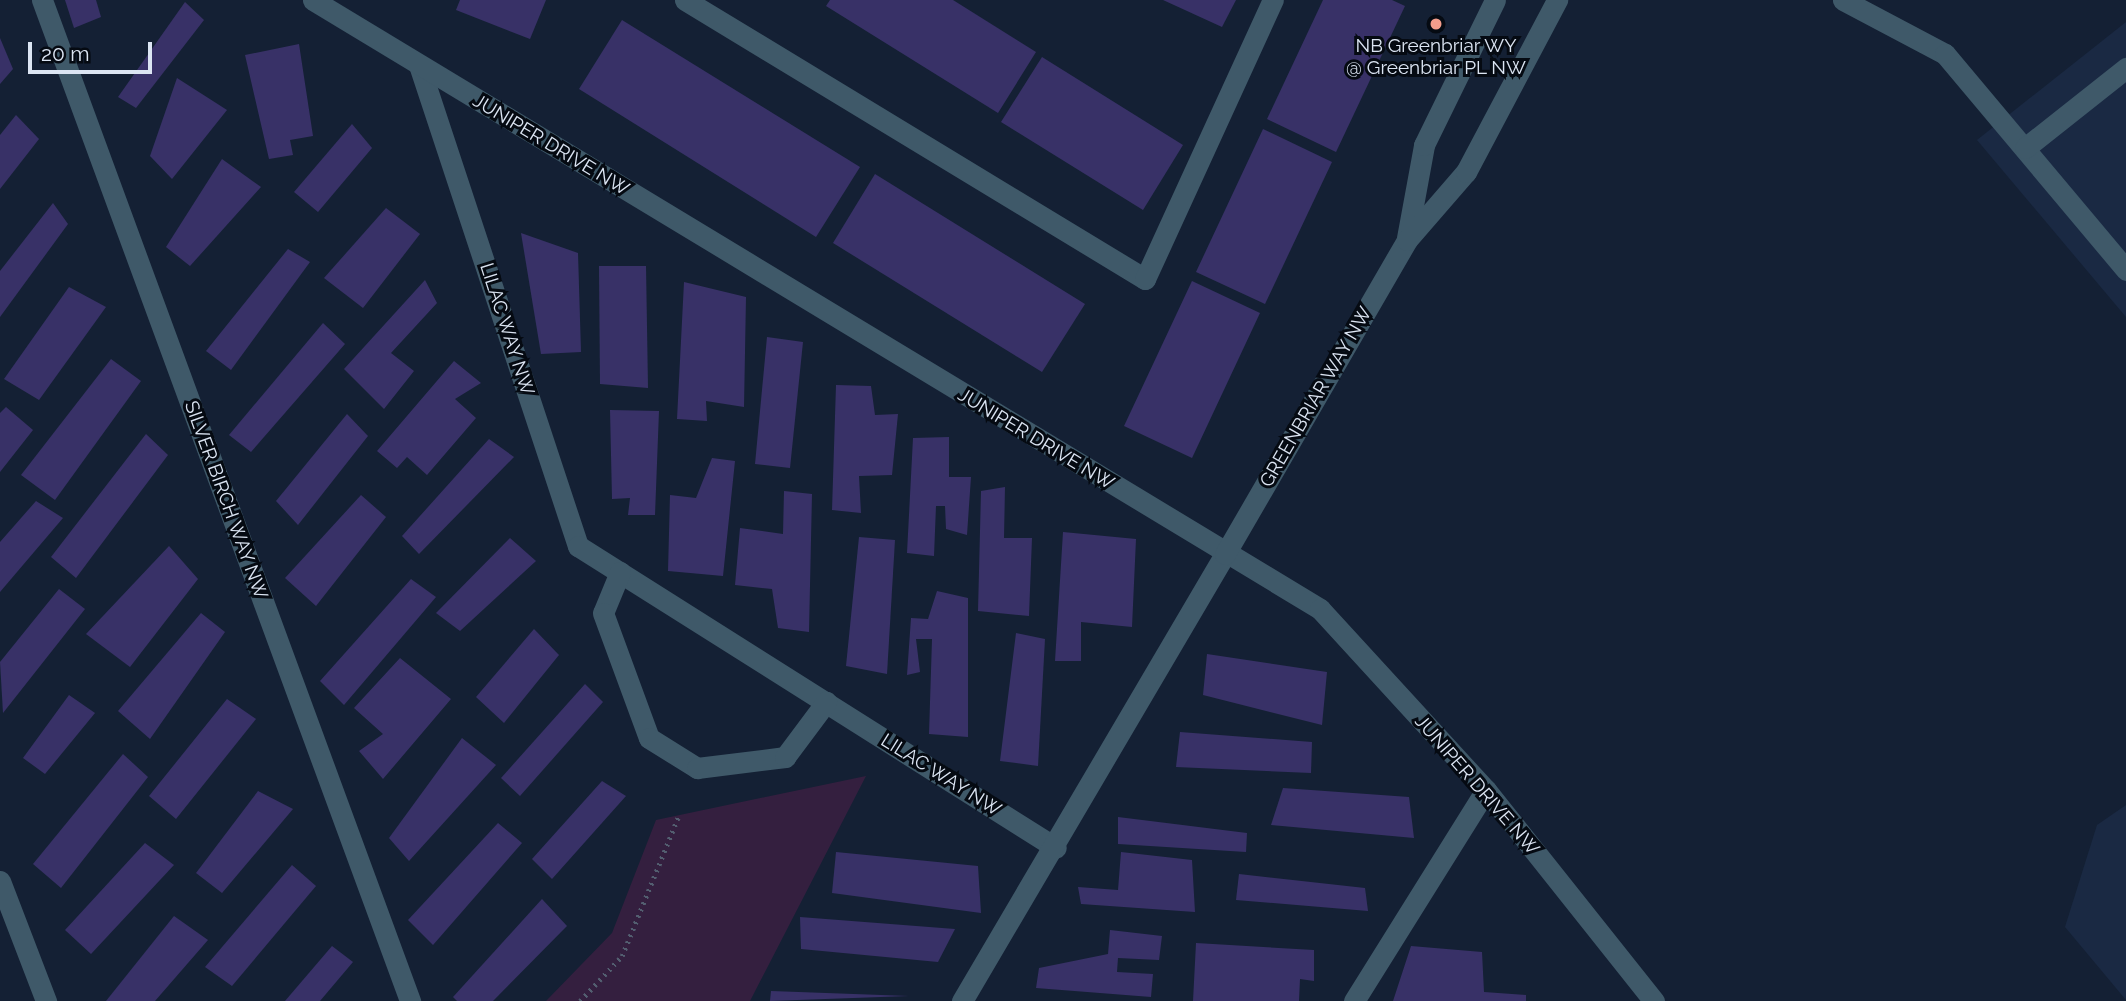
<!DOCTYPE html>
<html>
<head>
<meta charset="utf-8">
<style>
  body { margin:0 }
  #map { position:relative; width:2126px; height:1001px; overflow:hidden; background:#142034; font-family:Raleway,sans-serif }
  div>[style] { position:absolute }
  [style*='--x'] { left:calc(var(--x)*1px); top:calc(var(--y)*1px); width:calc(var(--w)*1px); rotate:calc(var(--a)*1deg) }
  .built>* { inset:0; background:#1a2943 }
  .green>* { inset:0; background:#341f3f }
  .building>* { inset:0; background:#383167 }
  .path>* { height:4.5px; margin-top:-2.25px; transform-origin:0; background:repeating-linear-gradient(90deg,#535e70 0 2px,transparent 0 7px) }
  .lane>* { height:21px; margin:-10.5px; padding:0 10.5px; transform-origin:10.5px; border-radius:10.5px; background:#3f5969 }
  .street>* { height:21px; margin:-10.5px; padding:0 10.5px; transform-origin:10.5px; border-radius:10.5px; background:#3f5969 }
  .dots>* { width:19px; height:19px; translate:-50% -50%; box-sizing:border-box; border:4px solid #050a12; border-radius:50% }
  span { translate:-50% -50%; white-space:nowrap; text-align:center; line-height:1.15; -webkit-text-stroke:6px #050a12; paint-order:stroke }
  .poi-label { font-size:19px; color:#dce5f3 }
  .street-label { font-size:19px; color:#dce5f3 }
  .scale { position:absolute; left:28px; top:42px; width:124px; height:32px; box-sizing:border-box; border:4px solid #dce5f3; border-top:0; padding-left:9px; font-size:21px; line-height:24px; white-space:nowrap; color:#dce5f3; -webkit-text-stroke:5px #050a12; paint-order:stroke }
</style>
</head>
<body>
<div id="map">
  <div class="built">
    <div style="clip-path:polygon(2126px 22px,2126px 317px,1977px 140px)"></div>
    <div style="clip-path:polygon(2126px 805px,2126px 1000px,2065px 927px,2097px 825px)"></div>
  </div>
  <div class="green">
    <div style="clip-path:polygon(866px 776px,750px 1001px,546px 1001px,612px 933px,656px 820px)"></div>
  </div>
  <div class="building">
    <div style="clip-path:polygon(65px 0,96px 0,101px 17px,74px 28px)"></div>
    <div style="clip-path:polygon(460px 0,546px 0,530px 39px,456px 10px)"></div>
    <div style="clip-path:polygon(830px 0,953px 0,1036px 52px,998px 113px,826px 6px)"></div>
    <div style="clip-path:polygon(1163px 0,1236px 0,1222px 27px)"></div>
    <div style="clip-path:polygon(1323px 0,1392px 0,1405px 6px,1336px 152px,1267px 119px)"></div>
    <div style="clip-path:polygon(185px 2px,204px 20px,136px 108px,118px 97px)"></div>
    <div style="clip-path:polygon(622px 20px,860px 167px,816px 237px,579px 89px)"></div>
    <div style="clip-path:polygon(0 38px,13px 69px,0 84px)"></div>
    <div style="clip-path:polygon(299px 44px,313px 136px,290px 140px,293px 155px,269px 159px,245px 55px)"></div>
    <div style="clip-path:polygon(1042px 57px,1183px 145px,1143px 210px,1001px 122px)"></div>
    <div style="clip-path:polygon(177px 78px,227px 110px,172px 179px,150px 156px)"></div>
    <div style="clip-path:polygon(16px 115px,39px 139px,0 189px,0 135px)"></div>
    <div style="clip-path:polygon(352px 124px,372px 148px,318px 212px,294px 192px)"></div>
    <div style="clip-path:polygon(1263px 129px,1332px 162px,1265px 304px,1196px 272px)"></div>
    <div style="clip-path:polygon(222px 159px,261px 187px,190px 266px,166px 247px)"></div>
    <div style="clip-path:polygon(875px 174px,1085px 304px,1042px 372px,833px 243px)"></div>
    <div style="clip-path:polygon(53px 203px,68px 224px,0 317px,0 271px)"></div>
    <div style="clip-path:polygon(386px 208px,420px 234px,363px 308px,324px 278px)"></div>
    <div style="clip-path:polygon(521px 233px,578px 253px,581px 352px,541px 354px)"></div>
    <div style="clip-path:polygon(288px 249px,310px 262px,231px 370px,206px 351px)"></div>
    <div style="clip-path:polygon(599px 266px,646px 266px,648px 388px,600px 384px)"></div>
    <div style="clip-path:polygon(425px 280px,437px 303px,391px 353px,414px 371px,384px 409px,344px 369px)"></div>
    <div style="clip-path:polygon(1192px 281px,1260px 313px,1192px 458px,1124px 426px)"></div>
    <div style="clip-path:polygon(684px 282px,746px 297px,744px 407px,706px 401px,707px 421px,677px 419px)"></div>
    <div style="clip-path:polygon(69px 287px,106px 307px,39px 400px,4px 379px)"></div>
    <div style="clip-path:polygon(323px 323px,345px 344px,251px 452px,229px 435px)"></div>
    <div style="clip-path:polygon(767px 337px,803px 342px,790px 468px,755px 464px)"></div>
    <div style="clip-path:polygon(111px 359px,141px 381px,55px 500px,21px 475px)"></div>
    <div style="clip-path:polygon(454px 361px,481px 383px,455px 399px,476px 418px,427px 475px,407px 457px,397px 468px,377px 451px)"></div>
    <div style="clip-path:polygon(836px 385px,871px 386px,875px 415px,898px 414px,892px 475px,859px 476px,861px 513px,832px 510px)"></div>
    <div style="clip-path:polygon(6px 407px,33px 430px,0 472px,0 413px)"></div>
    <div style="clip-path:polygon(610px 410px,659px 411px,655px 515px,628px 515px,630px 498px,612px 499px)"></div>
    <div style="clip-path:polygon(347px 414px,368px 436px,298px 525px,276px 501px)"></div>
    <div style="clip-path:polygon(146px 434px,168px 455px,76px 578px,51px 557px)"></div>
    <div style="clip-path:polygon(949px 437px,949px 477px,971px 477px,967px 535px,946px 529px,945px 506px,936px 506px,934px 556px,907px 553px,913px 438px)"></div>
    <div style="clip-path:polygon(489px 439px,514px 457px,419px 554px,402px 536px)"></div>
    <div style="clip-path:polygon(712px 458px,735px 461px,723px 576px,668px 571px,670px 495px,696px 498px)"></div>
    <div style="clip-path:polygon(1005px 487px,1004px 538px,1032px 538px,1029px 616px,978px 611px,981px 491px)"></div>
    <div style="clip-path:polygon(784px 491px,812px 494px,809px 632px,778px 628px,772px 589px,735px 585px,740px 528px,783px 534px)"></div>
    <div style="clip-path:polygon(361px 495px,386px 517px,316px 606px,285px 578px)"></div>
    <div style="clip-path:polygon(36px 501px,63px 518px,0 592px,0 542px)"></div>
    <div style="clip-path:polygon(1063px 532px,1136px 539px,1132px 627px,1081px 622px,1081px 661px,1055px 661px)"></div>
    <div style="clip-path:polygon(859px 537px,895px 540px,887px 674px,846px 666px)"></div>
    <div style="clip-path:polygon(510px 538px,536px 561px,460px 631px,436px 613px)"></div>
    <div style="clip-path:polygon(169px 546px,198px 579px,130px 667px,86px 634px)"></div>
    <div style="clip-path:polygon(411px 579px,436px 597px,344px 705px,320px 681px)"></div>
    <div style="clip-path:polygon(59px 589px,85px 609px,3px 713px,0 662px)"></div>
    <div style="clip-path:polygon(937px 591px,968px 598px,968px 737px,929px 734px,932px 639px,916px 639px,920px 672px,907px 675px,911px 618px,928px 619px)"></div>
    <div style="clip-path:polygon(201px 613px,225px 632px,150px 739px,118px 711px)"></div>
    <div style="clip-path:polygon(534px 629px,559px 655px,504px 723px,476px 697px)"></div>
    <div style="clip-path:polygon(1016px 633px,1045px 639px,1038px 766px,1000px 761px)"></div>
    <div style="clip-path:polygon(1207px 654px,1327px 672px,1322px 725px,1203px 695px)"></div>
    <div style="clip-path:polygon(400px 658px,451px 699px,383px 779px,359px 751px,383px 734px,354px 708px)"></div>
    <div style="clip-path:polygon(585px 684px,603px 702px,520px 796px,501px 778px)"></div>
    <div style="clip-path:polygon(69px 695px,95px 713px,45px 774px,23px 758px)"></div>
    <div style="clip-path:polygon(227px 699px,256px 719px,176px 819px,149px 796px)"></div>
    <div style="clip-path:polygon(1180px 732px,1312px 742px,1311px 773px,1176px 767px)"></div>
    <div style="clip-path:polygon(462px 738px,496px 765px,409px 861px,389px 838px)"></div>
    <div style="clip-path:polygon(123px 754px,148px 777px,61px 888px,33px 864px)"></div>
    <div style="clip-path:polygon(602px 781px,626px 796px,552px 879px,532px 859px)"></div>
    <div style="clip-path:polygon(1283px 788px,1409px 797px,1414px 838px,1271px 825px)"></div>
    <div style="clip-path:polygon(258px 791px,293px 809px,222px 893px,196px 873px)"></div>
    <div style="clip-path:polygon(1118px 817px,1247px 833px,1246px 852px,1118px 844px)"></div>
    <div style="clip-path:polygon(498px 823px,522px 843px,433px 945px,408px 920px)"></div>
    <div style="clip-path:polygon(145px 843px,174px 865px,91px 954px,65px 930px)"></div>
    <div style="clip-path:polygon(836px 852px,978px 866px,981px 913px,832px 893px)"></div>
    <div style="clip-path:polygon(1121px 852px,1192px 860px,1195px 912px,1081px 904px,1078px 887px,1118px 890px)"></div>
    <div style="clip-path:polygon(292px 865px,316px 886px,232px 986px,205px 967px)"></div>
    <div style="clip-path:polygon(1239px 874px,1365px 888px,1368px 911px,1236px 900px)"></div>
    <div style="clip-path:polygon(542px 899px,567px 926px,493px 1001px,457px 1001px,453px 997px)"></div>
    <div style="clip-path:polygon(174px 916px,208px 940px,155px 1001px,106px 1001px)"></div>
    <div style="clip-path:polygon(800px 917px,955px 929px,938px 962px,801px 949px)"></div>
    <div style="clip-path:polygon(1110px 930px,1162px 936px,1159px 960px,1118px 958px,1117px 972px,1153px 974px,1151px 997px,1036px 988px,1039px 968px,1108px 954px)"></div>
    <div style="clip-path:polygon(1196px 943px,1314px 950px,1314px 981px,1300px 979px,1299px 1001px,1193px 1001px)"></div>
    <div style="clip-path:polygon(332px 946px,353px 962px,320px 1001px,285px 1001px)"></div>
    <div style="clip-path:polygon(1411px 946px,1482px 952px,1484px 992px,1526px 995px,1526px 1001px,1393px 1001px)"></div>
    <div style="clip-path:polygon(771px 991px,909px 996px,770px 1001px)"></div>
  </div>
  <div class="path">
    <div style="--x:580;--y:1001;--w:62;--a:-47"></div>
    <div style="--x:622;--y:956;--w:152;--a:-68"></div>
  </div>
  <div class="lane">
    <div style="--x:42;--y:0;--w:1067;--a:69.81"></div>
    <div style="--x:685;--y:0;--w:538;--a:31.24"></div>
    <div style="--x:1145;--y:279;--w:307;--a:-65.4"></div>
    <div style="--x:1843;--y:0;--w:115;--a:27.9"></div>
    <div style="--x:1945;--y:54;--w:282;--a:50"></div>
    <div style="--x:419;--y:65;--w:507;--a:71.71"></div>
    <div style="--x:578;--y:546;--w:565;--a:32.28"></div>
    <div style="--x:2025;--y:148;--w:129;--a:-38.4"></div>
    <div style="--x:620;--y:572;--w:44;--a:112.5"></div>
    <div style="--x:603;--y:613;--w:133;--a:69.8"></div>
    <div style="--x:649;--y:738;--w:57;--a:32"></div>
    <div style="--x:697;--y:768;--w:89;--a:-7.1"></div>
    <div style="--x:785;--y:757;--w:69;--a:-53.3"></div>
    <div style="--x:0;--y:881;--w:129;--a:69"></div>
    <div style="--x:962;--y:1001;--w:519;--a:-59.53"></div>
    <div style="--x:1354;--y:1001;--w:249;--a:-58"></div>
  </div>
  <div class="street">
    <div style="--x:313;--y:0;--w:1177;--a:31.16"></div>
    <div style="--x:1320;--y:609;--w:246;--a:47.5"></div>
    <div style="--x:1486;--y:790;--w:270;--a:51.5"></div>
    <div style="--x:1407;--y:238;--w:95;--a:-79.6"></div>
    <div style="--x:1424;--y:145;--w:161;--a:-63.9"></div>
    <div style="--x:1225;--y:554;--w:363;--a:-59.9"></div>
    <div style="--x:1407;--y:240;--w:90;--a:-49.1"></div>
    <div style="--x:1466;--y:172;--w:195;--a:-62.1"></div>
  </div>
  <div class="dots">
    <div style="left:1436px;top:24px;background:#f49d8c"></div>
  </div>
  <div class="poi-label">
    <span style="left:1436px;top:57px">NB Greenbriar WY<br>@ Greenbriar PL NW</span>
  </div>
  <div class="street-label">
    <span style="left:551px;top:145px;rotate:31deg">JUNIPER DRIVE NW</span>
    <span style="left:507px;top:329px;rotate:72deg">LILAC WAY NW</span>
    <span style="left:1316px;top:397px;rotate:-60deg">GREENBRIAR WAY NW</span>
    <span style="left:1036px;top:439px;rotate:31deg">JUNIPER DRIVE NW</span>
    <span style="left:226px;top:500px;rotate:70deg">SILVER BIRCH WAY NW</span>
    <span style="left:941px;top:775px;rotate:32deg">LILAC WAY NW</span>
    <span style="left:1477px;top:785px;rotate:49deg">JUNIPER DRIVE NW</span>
  </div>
  <div class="scale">20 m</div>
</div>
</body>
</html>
